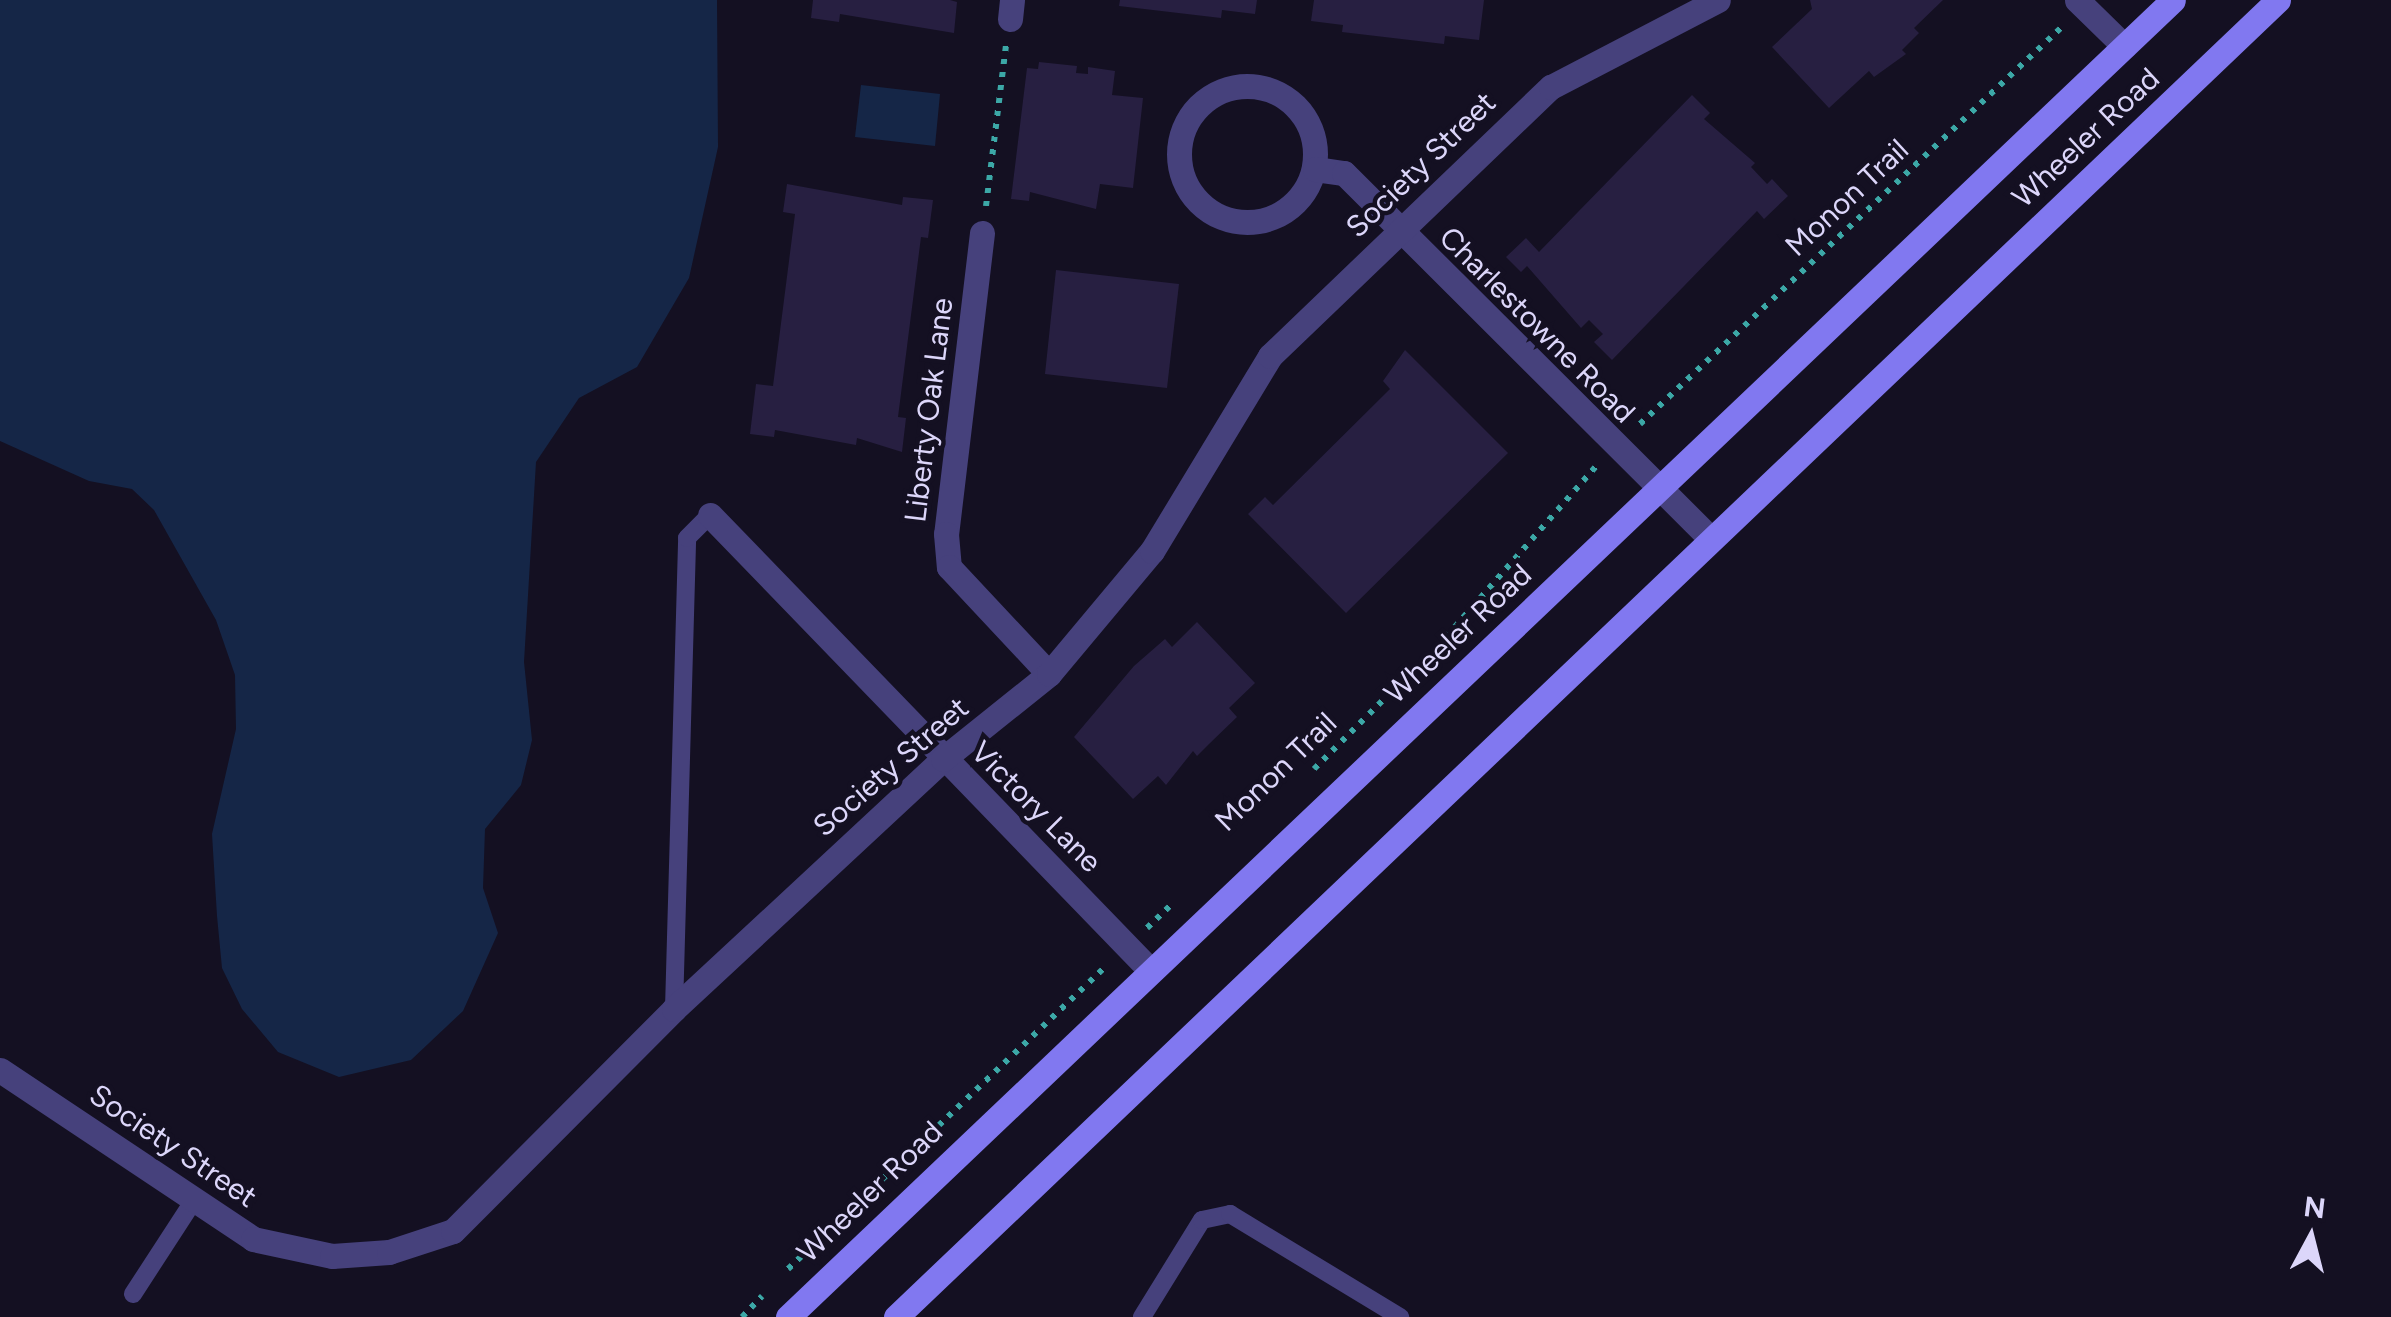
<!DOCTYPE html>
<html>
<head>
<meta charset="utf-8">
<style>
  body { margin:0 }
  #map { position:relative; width:2391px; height:1317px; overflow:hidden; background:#141022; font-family:Figtree,sans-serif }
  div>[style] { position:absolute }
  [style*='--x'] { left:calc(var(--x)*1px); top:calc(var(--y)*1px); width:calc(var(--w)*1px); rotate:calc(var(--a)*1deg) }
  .water>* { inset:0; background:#152647 }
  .building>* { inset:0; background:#271f41 }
  .path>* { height:6px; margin-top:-3px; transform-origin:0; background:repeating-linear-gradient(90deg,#3ca8a7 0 5px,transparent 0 13px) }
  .lane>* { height:18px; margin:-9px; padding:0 9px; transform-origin:9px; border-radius:9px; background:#46417c }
  .street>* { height:25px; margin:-12.5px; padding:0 12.5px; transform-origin:12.5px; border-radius:12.5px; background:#46417c }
  .street>.ring { margin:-12.5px; padding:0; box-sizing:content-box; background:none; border:25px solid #46417c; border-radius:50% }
  .secondary>* { height:25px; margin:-12.5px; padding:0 12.5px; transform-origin:12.5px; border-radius:12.5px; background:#8178f0 }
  span { translate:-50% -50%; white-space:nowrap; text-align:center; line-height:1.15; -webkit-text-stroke:9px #141022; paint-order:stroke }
  .street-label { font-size:30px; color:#dcd6fa }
  .north { position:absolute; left:2261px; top:1187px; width:100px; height:100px; -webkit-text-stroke:8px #141022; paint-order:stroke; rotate:7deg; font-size:28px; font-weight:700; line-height:40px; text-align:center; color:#dcd6fa }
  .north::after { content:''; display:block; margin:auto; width:35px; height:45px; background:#dcd6fa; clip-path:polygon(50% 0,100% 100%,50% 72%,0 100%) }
</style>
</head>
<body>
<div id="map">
  <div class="water">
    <div style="clip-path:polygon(0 0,717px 0,718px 147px,689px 278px,637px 367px,579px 398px,536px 462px,524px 662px,532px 740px,521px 785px,485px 829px,483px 888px,498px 933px,463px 1011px,411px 1060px,339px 1077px,278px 1052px,242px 1009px,222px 968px,217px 916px,212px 834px,236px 729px,235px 675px,216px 620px,154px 510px,132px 489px,89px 481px,0 441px)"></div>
    <div style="clip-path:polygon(861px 85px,940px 94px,935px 146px,855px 137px)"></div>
  </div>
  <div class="building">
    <div style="clip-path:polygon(813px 0,950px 0,957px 2px,954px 33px,840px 14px,839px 22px,811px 18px)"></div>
    <div style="clip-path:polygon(1120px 0,1257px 0,1255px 14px,1222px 10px,1221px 18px,1119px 6px)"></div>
    <div style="clip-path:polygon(1314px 0,1484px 0,1479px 40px,1445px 36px,1444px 44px,1342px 32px,1343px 25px,1311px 21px)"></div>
    <div style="clip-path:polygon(1810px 0,1943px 0,1914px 28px,1919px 33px,1902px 50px,1906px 54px,1874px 77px,1869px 71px,1829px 108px,1772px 47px,1812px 9px)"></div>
    <div style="clip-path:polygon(1039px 62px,1077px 66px,1076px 73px,1088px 74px,1088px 67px,1115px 71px,1112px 95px,1143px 98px,1133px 188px,1100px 184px,1096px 209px,1030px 192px,1029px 201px,1011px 199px,1027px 68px,1038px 69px)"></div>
    <div style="clip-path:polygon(1692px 95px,1710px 113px,1704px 119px,1755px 163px,1751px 167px,1767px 184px,1772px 179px,1788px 196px,1764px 219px,1757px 211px,1612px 360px,1594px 342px,1603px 334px,1589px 320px,1581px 328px,1527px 266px,1521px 272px,1506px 257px,1526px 238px,1539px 252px)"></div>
    <div style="clip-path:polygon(787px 184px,902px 205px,903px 197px,933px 200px,928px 238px,921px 237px,898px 417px,906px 418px,902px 452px,857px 438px,856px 445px,775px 430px,774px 437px,750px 434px,756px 384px,773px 386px,795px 214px,783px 212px)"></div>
    <div style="clip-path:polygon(1056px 270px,1179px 284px,1167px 388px,1045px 374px)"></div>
    <div style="clip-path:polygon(1405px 350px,1508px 453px,1346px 613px,1248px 514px,1265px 497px,1273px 505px,1390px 389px,1383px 381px)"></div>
    <div style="clip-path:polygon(1197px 622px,1255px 683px,1229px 708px,1237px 717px,1209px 744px,1197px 756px,1193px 751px,1166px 785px,1158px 776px,1133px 799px,1074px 737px,1134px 666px,1165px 639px,1172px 647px)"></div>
  </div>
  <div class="path">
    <div style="--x:986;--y:206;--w:162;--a:-82.9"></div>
    <div style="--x:1640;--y:424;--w:582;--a:-43.26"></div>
    <div style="--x:1314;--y:769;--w:187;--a:-45"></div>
    <div style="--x:1446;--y:637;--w:230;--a:-48.7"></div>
    <div style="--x:1147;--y:928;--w:33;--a:-44"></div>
    <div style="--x:788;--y:1269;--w:438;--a:-43.6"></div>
    <div style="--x:742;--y:1317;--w:29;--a:-46"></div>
  </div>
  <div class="lane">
    <div style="--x:674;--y:1009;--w:471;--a:-88.4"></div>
    <div style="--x:687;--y:538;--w:33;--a:-45"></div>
    <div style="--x:133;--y:1294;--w:112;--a:-57"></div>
    <div style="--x:1142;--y:1317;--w:114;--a:-58.3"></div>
    <div style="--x:1202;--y:1220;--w:29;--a:-12"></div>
    <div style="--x:1230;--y:1214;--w:199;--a:31.2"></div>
  </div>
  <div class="street">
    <div style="--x:2077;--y:0;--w:66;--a:44.4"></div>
    <div style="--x:1010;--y:19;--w:19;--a:-84"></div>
    <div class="ring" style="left:1179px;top:86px;width:111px;height:111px"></div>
    <div style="--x:1315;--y:169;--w:29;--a:8"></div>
    <div style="--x:1344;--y:173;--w:517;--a:44.92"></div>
    <div style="--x:982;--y:233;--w:303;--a:96.8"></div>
    <div style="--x:946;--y:534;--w:33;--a:85"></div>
    <div style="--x:949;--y:567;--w:146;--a:46.9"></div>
    <div style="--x:710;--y:515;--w:633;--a:45.96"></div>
    <div style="--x:0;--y:1070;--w:304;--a:33.7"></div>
    <div style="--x:253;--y:1239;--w:81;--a:12.1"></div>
    <div style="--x:332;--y:1256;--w:57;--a:-4"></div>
    <div style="--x:389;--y:1252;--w:67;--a:-18.2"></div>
    <div style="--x:453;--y:1231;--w:313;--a:-45.1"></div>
    <div style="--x:674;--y:1009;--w:367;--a:-42.9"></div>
    <div style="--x:943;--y:759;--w:136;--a:-38.7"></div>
    <div style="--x:1049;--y:674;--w:160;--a:-50.1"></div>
    <div style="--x:1152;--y:551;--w:228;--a:-58.8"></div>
    <div style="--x:1270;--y:356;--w:389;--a:-43.8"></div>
    <div style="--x:1551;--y:87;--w:188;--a:-27.5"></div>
  </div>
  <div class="secondary">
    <div style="--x:788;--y:1317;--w:1911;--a:-43.56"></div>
    <div style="--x:896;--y:1317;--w:1909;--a:-43.62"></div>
  </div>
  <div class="street-label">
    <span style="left:2086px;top:138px;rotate:-43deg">Wheeler Road</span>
    <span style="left:1421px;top:165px;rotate:-44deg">Society Street</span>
    <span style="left:1847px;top:198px;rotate:-43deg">Monon Trail</span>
    <span style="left:1537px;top:325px;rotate:45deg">Charlestowne Road</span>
    <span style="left:929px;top:410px;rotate:-83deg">Liberty Oak Lane</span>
    <span style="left:1458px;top:634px;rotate:-43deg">Wheeler Road</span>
    <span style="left:891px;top:767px;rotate:-41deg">Society Street</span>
    <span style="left:1276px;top:772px;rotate:-44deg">Monon Trail</span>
    <span style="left:1036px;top:807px;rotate:45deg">Victory Lane</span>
    <span style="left:173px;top:1146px;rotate:34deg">Society Street</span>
    <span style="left:870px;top:1192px;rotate:-44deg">Wheeler Road</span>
  </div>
  <div class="north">N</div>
</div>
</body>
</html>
